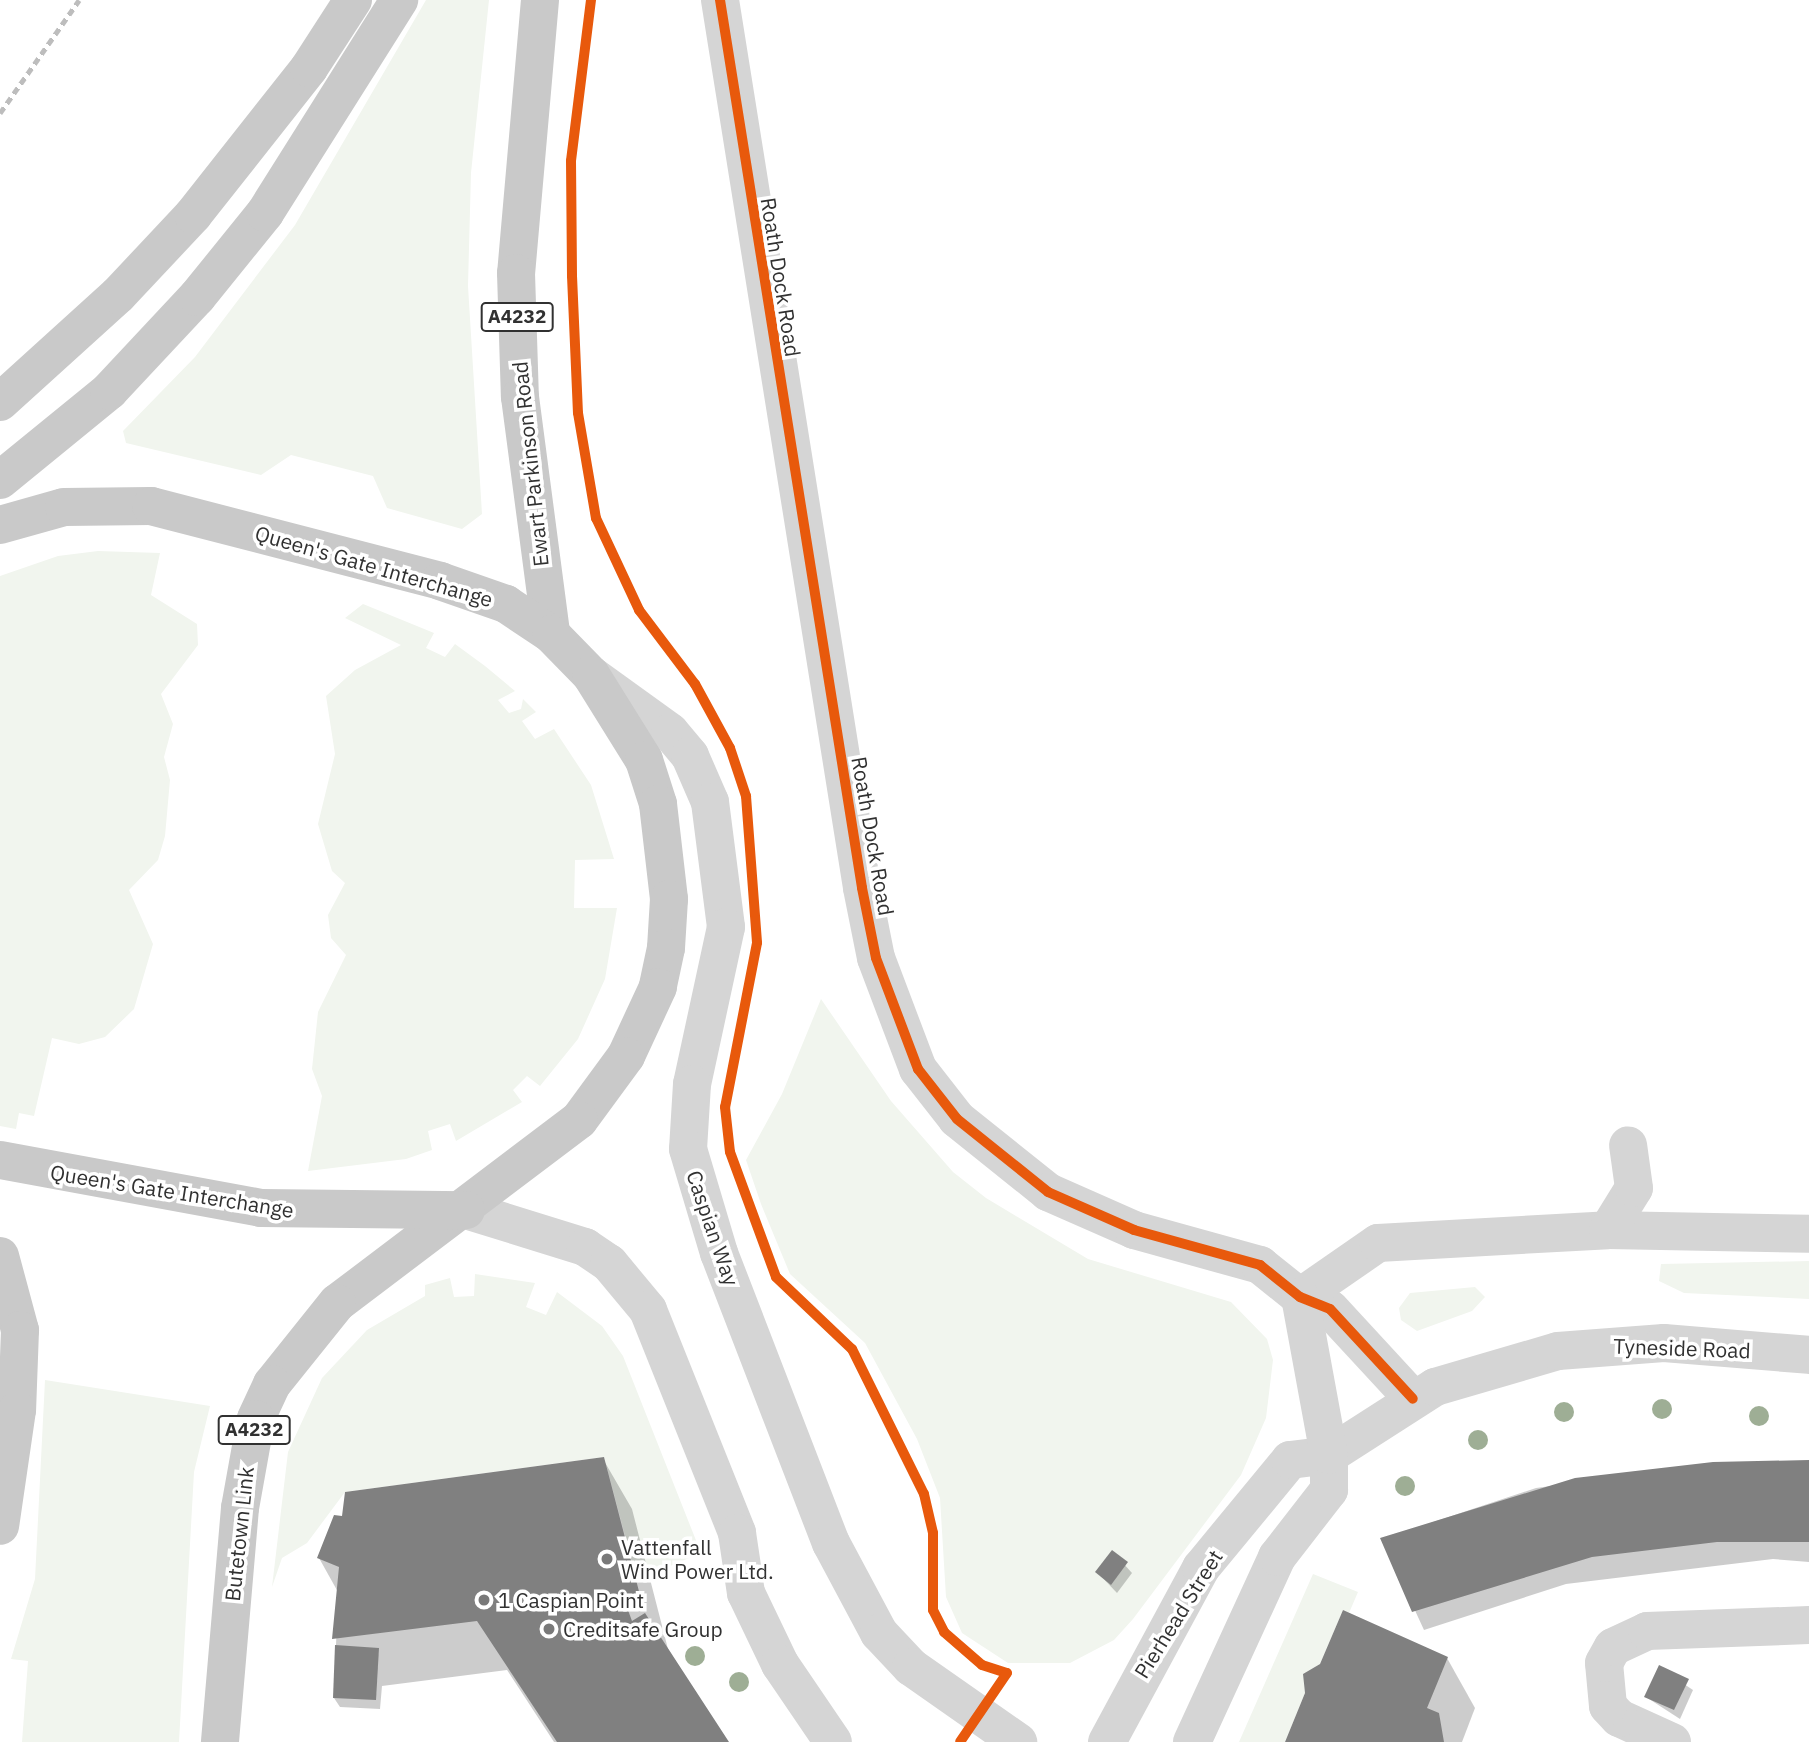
<!DOCTYPE html>
<html>
<head>
<meta charset="utf-8">
<style>
  body { margin:0 }
  #map { position:relative; width:1809px; height:1742px; overflow:hidden; background:#fff; font-family:"IBM Plex Sans",sans-serif }
  div>[style] { position:absolute }
  [style*='--x'] { left:calc(var(--x)*1px); top:calc(var(--y)*1px); width:calc(var(--w)*1px); rotate:calc(var(--a)*1deg) }
  .green>* { inset:0; background:#f1f5ee }
  .shadow>* { inset:0; background:#0003 }
  .building>* { inset:0; background:#808080 }
  .minor>* { height:38px; margin:-19px; padding:0 19px; transform-origin:19px; border-radius:19px; background:#d5d5d5 }
  .major>* { height:38px; margin:-19px; padding:0 19px; transform-origin:19px; border-radius:19px; background:#c9c9c9 }
  .rail>* { height:5px; margin-top:-2.5px; transform-origin:0; background:repeating-linear-gradient(90deg,#bdbdbd 0 7px,transparent 0 12px) }
  .cycleway>* { height:10px; margin:-5px; padding:0 5px; transform-origin:5px; border-radius:5px; background:#e8590c }
  .trees>* { width:20px; height:20px; margin:-10px; border-radius:50%; background:#9eae95 }
  .dots>* { width:19px; height:19px; translate:-50% -50%; box-sizing:border-box; border:4px solid #fff; border-radius:50% }
  span { translate:-50% -50%; white-space:nowrap; text-align:center; line-height:1.15; -webkit-text-stroke:7px #fff; paint-order:stroke }
  .shield-label span { padding:2px 5px; background:#fff; border:2px solid; border-radius:5px; -webkit-text-stroke-width:0 }
  .shield-label { font-size:19px; color:#313131; font-weight:700 }
  .street-label { font-size:21px; color:#313131 }
  .poi-label { font-size:21px; color:#313131 }
  .left { translate:0 -50%; text-align:left }
</style>
</head>
<body>
<div id="map">
  <div class="green">
    <div style="clip-path:polygon(426px 0,489px 0,471px 173px,468px 286px,482px 514px,462px 529px,387px 508px,373px 476px,291px 455px,261px 475px,126px 443px,123px 431px,195px 357px,295px 225px)"></div>
    <div style="clip-path:polygon(98px 551px,160px 553px,151px 595px,197px 624px,198px 645px,161px 694px,173px 724px,164px 757px,170px 780px,165px 836px,158px 860px,129px 890px,153px 944px,134px 1009px,105px 1037px,79px 1044px,52px 1038px,34px 1116px,19px 1113px,16px 1129px,0 1126px,0 576px,58px 556px)"></div>
    <div style="clip-path:polygon(363px 604px,434px 633px,426px 648px,445px 657px,455px 644px,485px 666px,515px 691px,498px 700px,509px 713px,521px 709px,523px 699px,536px 712px,522px 721px,535px 739px,554px 729px,591px 785px,614px 859px,575px 860px,574px 908px,617px 908px,605px 979px,578px 1039px,540px 1086px,527px 1076px,513px 1090px,522px 1102px,456px 1141px,450px 1124px,428px 1131px,432px 1150px,406px 1159px,308px 1171px,322px 1096px,312px 1069px,318px 1012px,346px 955px,331px 938px,328px 915px,345px 883px,332px 871px,318px 824px,335px 754px,326px 696px,355px 670px,401px 645px,345px 618px)"></div>
    <div style="clip-path:polygon(821px 999px,891px 1101px,953px 1172px,986px 1198px,1088px 1259px,1231px 1302px,1267px 1339px,1273px 1360px,1266px 1418px,1241px 1475px,1133px 1619px,1114px 1640px,1070px 1663px,1008px 1663px,962px 1633px,946px 1597px,940px 1498px,917px 1439px,865px 1343px,790px 1274px,761px 1204px,746px 1160px,782px 1094px)"></div>
    <div style="clip-path:polygon(1809px 1261px,1809px 1299px,1684px 1293px,1659px 1281px,1661px 1264px)"></div>
    <div style="clip-path:polygon(475px 1274px,535px 1283px,526px 1307px,546px 1315px,557px 1292px,602px 1326px,623px 1356px,701px 1553px,637px 1580px,604px 1457px,345px 1492px,307px 1543px,282px 1558px,272px 1587px,288px 1452px,322px 1378px,367px 1330px,425px 1296px,425px 1285px,450px 1278px,454px 1297px,474px 1296px)"></div>
    <div style="clip-path:polygon(1475px 1287px,1485px 1297px,1472px 1311px,1417px 1331px,1401px 1320px,1399px 1308px,1410px 1293px)"></div>
    <div style="clip-path:polygon(45px 1380px,210px 1406px,194px 1472px,179px 1742px,22px 1742px,28px 1661px,11px 1659px,35px 1579px)"></div>
    <div style="clip-path:polygon(1313px 1574px,1358px 1592px,1349px 1613px,1343px 1610px,1320px 1664px,1304px 1674px,1305px 1693px,1285px 1742px,1239px 1742px)"></div>
  </div>
  <div class="shadow">
    <div style="clip-path:polygon(603px 1459px,632px 1509px,668px 1649px,727px 1742px,554px 1742px,507px 1670px,382px 1686px,380px 1709px,340px 1707px,334px 1698px,338px 1592px,319px 1558px,344px 1517px)"></div>
    <div style="clip-path:polygon(1809px 1463px,1809px 1562px,1773px 1559px,1566px 1584px,1424px 1630px,1382px 1539px,1536px 1488px,1713px 1464px)"></div>
    <div style="clip-path:polygon(1113px 1552px,1132px 1573px,1117px 1593px,1097px 1572px)"></div>
    <div style="clip-path:polygon(1447px 1658px,1475px 1708px,1462px 1742px,1287px 1742px)"></div>
    <div style="clip-path:polygon(1660px 1668px,1693px 1690px,1680px 1719px,1646px 1697px)"></div>
  </div>
  <div class="building">
    <div style="clip-path:polygon(604px 1457px,641px 1599px,625px 1602px,632px 1621px,645px 1613px,729px 1742px,557px 1742px,477px 1621px,332px 1639px,339px 1567px,317px 1558px,334px 1515px,342px 1516px,345px 1492px)"></div>
    <div style="clip-path:polygon(1809px 1460px,1809px 1542px,1717px 1542px,1592px 1557px,1412px 1612px,1380px 1538px,1575px 1478px,1713px 1462px)"></div>
    <div style="clip-path:polygon(1112px 1550px,1128px 1562px,1111px 1585px,1095px 1572px)"></div>
    <div style="clip-path:polygon(1343px 1610px,1448px 1657px,1427px 1708px,1439px 1713px,1444px 1742px,1285px 1742px,1305px 1693px,1303px 1674px,1320px 1664px)"></div>
    <div style="clip-path:polygon(335px 1645px,379px 1648px,376px 1700px,333px 1698px)"></div>
    <div style="clip-path:polygon(1659px 1665px,1689px 1679px,1674px 1710px,1644px 1697px)"></div>
  </div>
  <div class="minor">
    <div style="--x:720;--y:0;--w:899;--a:80.91"></div>
    <div style="--x:862;--y:888;--w:71;--a:78.7"></div>
    <div style="--x:876;--y:958;--w:119;--a:69.3"></div>
    <div style="--x:918;--y:1069;--w:63;--a:52"></div>
    <div style="--x:957;--y:1119;--w:117;--a:38.7"></div>
    <div style="--x:1048;--y:1192;--w:94;--a:23.8"></div>
    <div style="--x:1134;--y:1230;--w:131;--a:15.5"></div>
    <div style="--x:1260;--y:1265;--w:51;--a:38.7"></div>
    <div style="--x:1300;--y:1297;--w:32;--a:22"></div>
    <div style="--x:1330;--y:1309;--w:122;--a:47.3"></div>
    <div style="--x:591;--y:675;--w:97;--a:35.8"></div>
    <div style="--x:670;--y:732;--w:31;--a:50"></div>
    <div style="--x:690;--y:756;--w:50;--a:66.5"></div>
    <div style="--x:710;--y:802;--w:126;--a:82.7"></div>
    <div style="--x:726;--y:927;--w:161;--a:102.2"></div>
    <div style="--x:692;--y:1084;--w:65;--a:93.5"></div>
    <div style="--x:688;--y:1149;--w:109;--a:73.4"></div>
    <div style="--x:719;--y:1253;--w:311;--a:68.9"></div>
    <div style="--x:831;--y:1543;--w:102;--a:61.9"></div>
    <div style="--x:879;--y:1633;--w:47;--a:46.7"></div>
    <div style="--x:911;--y:1667;--w:131;--a:35"></div>
    <div style="--x:466;--y:1210;--w:125;--a:17.3"></div>
    <div style="--x:585;--y:1247;--w:29;--a:34"></div>
    <div style="--x:609;--y:1263;--w:61;--a:50.3"></div>
    <div style="--x:648;--y:1310;--w:240;--a:68.2"></div>
    <div style="--x:737;--y:1533;--w:61;--a:81.5"></div>
    <div style="--x:746;--y:1593;--w:79;--a:64.4"></div>
    <div style="--x:780;--y:1664;--w:94;--a:55.8"></div>
    <div style="--x:1608;--y:1230;--w:201;--a:1.1"></div>
    <div style="--x:1300;--y:1297;--w:95;--a:-34.7"></div>
    <div style="--x:1378;--y:1243;--w:230;--a:-3.2"></div>
    <div style="--x:1608;--y:1230;--w:49;--a:-58.2"></div>
    <div style="--x:1634;--y:1188;--w:43;--a:-97.9"></div>
    <div style="--x:1329;--y:1455;--w:126;--a:-32.7"></div>
    <div style="--x:1435;--y:1387;--w:128;--a:-16.3"></div>
    <div style="--x:1558;--y:1351;--w:106;--a:-4.3"></div>
    <div style="--x:1664;--y:1343;--w:145;--a:4.7"></div>
    <div style="--x:1107;--y:1742;--w:198;--a:-61.6"></div>
    <div style="--x:1201;--y:1568;--w:140;--a:-50.5"></div>
    <div style="--x:1290;--y:1460;--w:39;--a:-7"></div>
    <div style="--x:1192;--y:1742;--w:204;--a:-65.3"></div>
    <div style="--x:1277;--y:1557;--w:85;--a:-52.2"></div>
    <div style="--x:1329;--y:1490;--w:35;--a:-90"></div>
    <div style="--x:1329;--y:1455;--w:161;--a:-100.4"></div>
    <div style="--x:1672;--y:1742;--w:58;--a:-155.6"></div>
    <div style="--x:1619;--y:1718;--w:16;--a:-133"></div>
    <div style="--x:1608;--y:1706;--w:43;--a:-95.3"></div>
    <div style="--x:1604;--y:1663;--w:18;--a:-61"></div>
    <div style="--x:1613;--y:1647;--w:38;--a:-25"></div>
    <div style="--x:1647;--y:1631;--w:162;--a:-2.1"></div>
  </div>
  <div class="major">
    <div style="--x:540;--y:0;--w:274;--a:95"></div>
    <div style="--x:516;--y:273;--w:124;--a:88.2"></div>
    <div style="--x:520;--y:397;--w:239;--a:82.5"></div>
    <div style="--x:0;--y:402;--w:159;--a:-42.2"></div>
    <div style="--x:118;--y:295;--w:110;--a:-46.8"></div>
    <div style="--x:193;--y:215;--w:187;--a:-51.7"></div>
    <div style="--x:309;--y:68;--w:81;--a:-57.1"></div>
    <div style="--x:0;--y:480;--w:141;--a:-39.2"></div>
    <div style="--x:109;--y:391;--w:129;--a:-46.9"></div>
    <div style="--x:197;--y:297;--w:108;--a:-51"></div>
    <div style="--x:265;--y:213;--w:252;--a:-57.8"></div>
    <div style="--x:0;--y:525;--w:66;--a:-15.7"></div>
    <div style="--x:64;--y:507;--w:87;--a:-0.7"></div>
    <div style="--x:151;--y:506;--w:299;--a:14.5"></div>
    <div style="--x:440;--y:581;--w:70;--a:19.2"></div>
    <div style="--x:506;--y:604;--w:54;--a:33.7"></div>
    <div style="--x:551;--y:634;--w:57;--a:45.7"></div>
    <div style="--x:591;--y:675;--w:100;--a:58.1"></div>
    <div style="--x:644;--y:760;--w:46;--a:72.3"></div>
    <div style="--x:658;--y:804;--w:96;--a:83.4"></div>
    <div style="--x:669;--y:899;--w:49;--a:93.5"></div>
    <div style="--x:666;--y:948;--w:40;--a:102"></div>
    <div style="--x:658;--y:987;--w:76;--a:114.9"></div>
    <div style="--x:626;--y:1056;--w:79;--a:126.3"></div>
    <div style="--x:579;--y:1120;--w:303;--a:142.9"></div>
    <div style="--x:337;--y:1303;--w:104;--a:128.7"></div>
    <div style="--x:272;--y:1384;--w:38;--a:115"></div>
    <div style="--x:256;--y:1419;--w:90;--a:100.2"></div>
    <div style="--x:240;--y:1508;--w:235;--a:94.9"></div>
    <div style="--x:0;--y:1160;--w:265;--a:10.4"></div>
    <div style="--x:261;--y:1208;--w:205;--a:0.6"></div>
    <div style="--x:0;--y:1256;--w:77;--a:74.9"></div>
    <div style="--x:20;--y:1330;--w:80;--a:92.1"></div>
    <div style="--x:17;--y:1410;--w:117;--a:98.3"></div>
  </div>
  <div class="rail">
    <div style="--x:0;--y:113;--w:138;--a:-55"></div>
  </div>
  <div class="cycleway">
    <div style="--x:591;--y:0;--w:162;--a:97.1"></div>
    <div style="--x:571;--y:161;--w:115;--a:89.5"></div>
    <div style="--x:572;--y:276;--w:137;--a:87.5"></div>
    <div style="--x:578;--y:413;--w:107;--a:80.3"></div>
    <div style="--x:596;--y:518;--w:102;--a:64.9"></div>
    <div style="--x:639;--y:610;--w:93;--a:52.9"></div>
    <div style="--x:695;--y:684;--w:73;--a:61.3"></div>
    <div style="--x:730;--y:748;--w:51;--a:71.6"></div>
    <div style="--x:746;--y:796;--w:147;--a:85.7"></div>
    <div style="--x:757;--y:943;--w:167;--a:101"></div>
    <div style="--x:725;--y:1107;--w:45;--a:83.7"></div>
    <div style="--x:730;--y:1152;--w:133;--a:69.8"></div>
    <div style="--x:776;--y:1277;--w:105;--a:43.5"></div>
    <div style="--x:852;--y:1349;--w:162;--a:63.6"></div>
    <div style="--x:924;--y:1494;--w:40;--a:77"></div>
    <div style="--x:933;--y:1533;--w:77;--a:90"></div>
    <div style="--x:933;--y:1610;--w:25;--a:63"></div>
    <div style="--x:944;--y:1632;--w:50;--a:41"></div>
    <div style="--x:982;--y:1665;--w:26;--a:18"></div>
    <div style="--x:1007;--y:1673;--w:83;--a:124.3"></div>
    <div style="--x:720;--y:0;--w:899;--a:80.91"></div>
    <div style="--x:862;--y:888;--w:71;--a:78.7"></div>
    <div style="--x:876;--y:958;--w:119;--a:69.3"></div>
    <div style="--x:918;--y:1069;--w:63;--a:52"></div>
    <div style="--x:957;--y:1119;--w:117;--a:38.7"></div>
    <div style="--x:1048;--y:1192;--w:94;--a:23.8"></div>
    <div style="--x:1134;--y:1230;--w:131;--a:15.5"></div>
    <div style="--x:1260;--y:1265;--w:51;--a:38.7"></div>
    <div style="--x:1300;--y:1297;--w:32;--a:22"></div>
    <div style="--x:1330;--y:1309;--w:122;--a:47.3"></div>
  </div>
  <div class="trees">
    <div style="left:1662px;top:1409px"></div>
    <div style="left:1564px;top:1412px"></div>
    <div style="left:1759px;top:1416px"></div>
    <div style="left:1478px;top:1440px"></div>
    <div style="left:1405px;top:1486px"></div>
    <div style="left:695px;top:1656px"></div>
    <div style="left:739px;top:1682px"></div>
  </div>
  <div class="dots">
    <div style="left:607px;top:1559px;background:#797979"></div>
    <div style="left:484px;top:1600px;background:#797979"></div>
    <div style="left:549px;top:1629px;background:#797979"></div>
  </div>
  <div class="shield-label">
    <span style="left:517px;top:317px">A4232</span>
    <span style="left:254px;top:1430px">A4232</span>
  </div>
  <div class="street-label">
    <span style="left:781px;top:277px;rotate:81deg">Roath Dock Road</span>
    <span style="left:530px;top:464px;rotate:-96deg">Ewart Parkinson Road</span>
    <span style="left:374px;top:566px;rotate:16deg">Queen's Gate Interchange</span>
    <span style="left:873px;top:836px;rotate:80deg">Roath Dock Road</span>
    <span style="left:172px;top:1191px;rotate:9deg">Queen's Gate Interchange</span>
    <span style="left:713px;top:1228px;rotate:71deg">Caspian Way</span>
    <span style="left:1682px;top:1348px;rotate:2deg">Tyneside Road</span>
    <span style="left:239px;top:1534px;rotate:-84deg">Butetown Link</span>
    <span style="left:1178px;top:1614px;rotate:-58deg">Pierhead Street</span>
  </div>
  <div class="poi-label">
    <span class="left" style="left:621px;top:1559px">Vattenfall<br>Wind Power Ltd.</span>
    <span class="left" style="left:498px;top:1600px">1 Caspian Point</span>
    <span class="left" style="left:563px;top:1629px">Creditsafe Group</span>
  </div>
</div>
</body>
</html>
